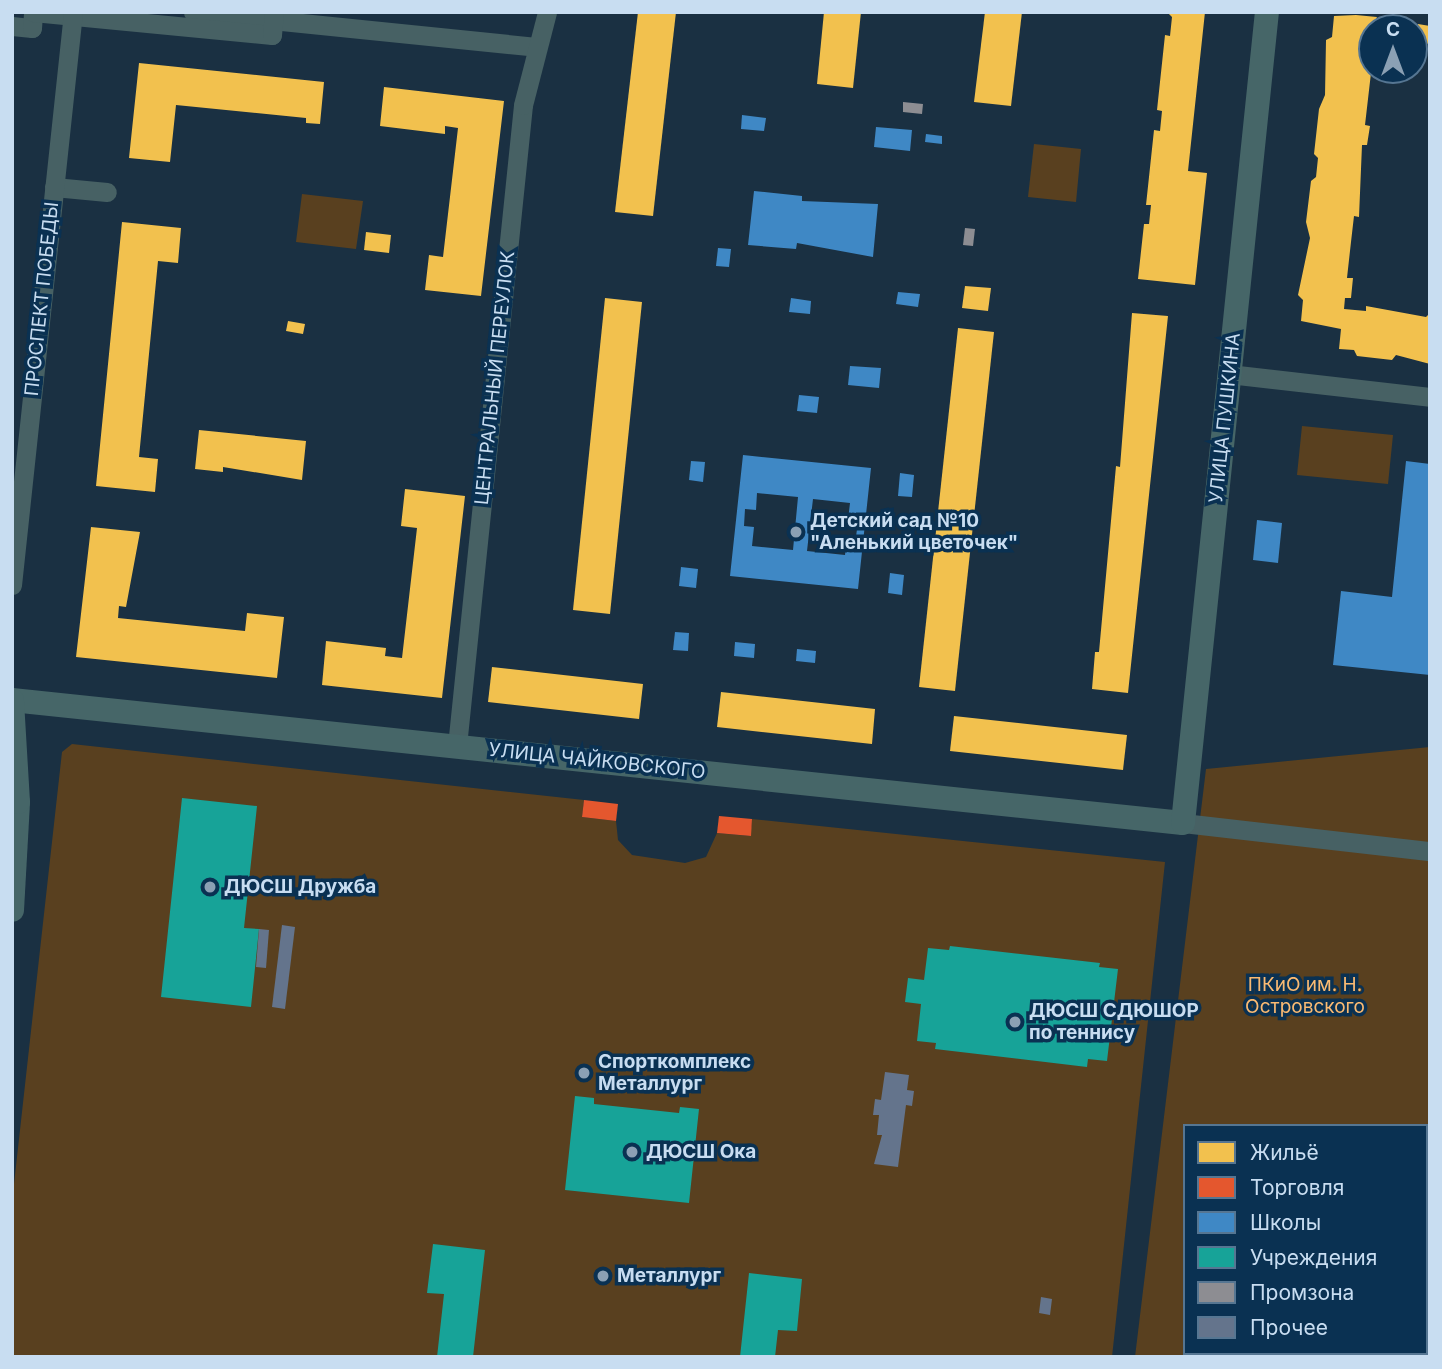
<!DOCTYPE html>
<html>
<head>
<meta charset="utf-8">
<style>
  body { margin:0 }
  #map { position:relative; width:1442px; height:1369px; overflow:hidden; background:#1a3042; font-family:Inter,sans-serif }
  div>[style] { position:absolute }
  [style*='--x'] { left:calc(var(--x)*1px); top:calc(var(--y)*1px); width:calc(var(--w)*1px); rotate:calc(var(--a)*1deg) }
  .green>* { inset:0; background:#59401f }
  .homes>* { inset:0; background:#f2c14e }
  .shops>* { inset:0; background:#e4572e }
  .schools>* { inset:0; background:#3f88c5 }
  .public>* { inset:0; background:#17a398 }
  .industry>* { inset:0; background:#8d8d92 }
  .building>* { inset:0; background:#64748c }
  .minor>* { height:19px; margin:-9.5px; padding:0 9.5px; transform-origin:9.5px; border-radius:9.5px; background:#476164 }
  .major>* { height:24px; margin:-12px; padding:0 12px; transform-origin:12px; border-radius:12px; background:#466668 }
  .dots>* { width:19px; height:19px; translate:-50% -50%; box-sizing:border-box; border:4px solid #0a3152; border-radius:50% }
  span { translate:-50% -50%; white-space:nowrap; text-align:center; line-height:1.15; -webkit-text-stroke:7px #0a3152; paint-order:stroke }
  .street-label { font-size:19px; color:#c8ddf1 }
  .poi-label { font-size:19px; color:#c8ddf1; font-weight:700 }
  .left { translate:0 -50%; text-align:left }
  .park-label { font-size:19px; color:#faba72 }
  .frame { position:absolute; inset:0; border:14px solid #c8ddf1; pointer-events:none }
  .legend { position:absolute; left:1183px; top:1124px; width:245px; height:231px; box-sizing:border-box; background:#0a3152; border:2px solid #567692; margin:0; padding:9px 12px; list-style:none; font-size:21px; color:#c8ddf1 }
  .legend li { display:flex; align-items:center; gap:14px; height:35px }
  .legend b { width:35px; border:2px solid #567692 }
  .north { position:absolute; left:1358px; top:14px; width:70px; height:70px; box-sizing:border-box; background:#0a3152; border:2px solid #567692; border-radius:50%; rotate:0deg; font-size:19px; font-weight:700; line-height:28px; text-align:center; color:#c8ddf1 }
  .north::after { content:''; display:block; margin:auto; width:24px; height:32px; background:#8ba0b4; clip-path:polygon(50% 0,100% 100%,50% 72%,0 100%) }
</style>
</head>
<body>
<div id="map">
  <div class="green">
    <div style="clip-path:polygon(1034px 144px,1081px 149px,1076px 202px,1028px 197px)"></div>
    <div style="clip-path:polygon(302px 194px,363px 201px,356px 249px,296px 242px)"></div>
    <div style="clip-path:polygon(1302px 426px,1393px 435px,1388px 484px,1297px 475px)"></div>
    <div style="clip-path:polygon(72px 744px,584px 800px,582px 817px,616px 821px,618px 840px,632px 855px,685px 863px,706px 857px,717px 833px,750px 836px,752px 819px,1165px 862px,1112px 1357px,12px 1357px,12px 1202px,62px 752px)"></div>
    <div style="clip-path:polygon(evenodd,1430px 747px,1430px 1357px,1135px 1357px,1206px 769px,1430px 747px,1185px 1126px,1426px 1126px,1426px 1353px,1185px 1353px,1185px 1126px)"></div>
  </div>
  <div class="homes">
    <div style="clip-path:polygon(638px 12px,676px 12px,653px 216px,615px 212px)"></div>
    <div style="clip-path:polygon(824px 12px,861px 12px,853px 88px,817px 84px)"></div>
    <div style="clip-path:polygon(985px 12px,1022px 12px,1011px 106px,974px 102px)"></div>
    <div style="clip-path:polygon(1167px 12px,1205px 12px,1188px 171px,1207px 173px,1195px 285px,1138px 279px,1144px 224px,1149px 224px,1151px 205px,1146px 205px,1154px 130px,1160px 131px,1162px 111px,1157px 110px,1165px 35px,1170px 36px,1172px 17px)"></div>
    <div style="clip-path:polygon(1356px 15px,1377px 17px,1372px 28px,1372px 70px,1376px 70px,1371px 73px,1365px 125px,1370px 126px,1367px 145px,1362px 145px,1359px 217px,1354px 216px,1351px 242px,1347px 278px,1353px 278px,1351px 298px,1345px 298px,1344px 309px,1366px 311px,1366px 306px,1426px 317px,1430px 313px,1430px 364px,1396px 355px,1392px 360px,1357px 356px,1354px 350px,1339px 349px,1341px 329px,1301px 321px,1303px 300px,1298px 295px,1310px 238px,1306px 222px,1311px 181px,1316px 177px,1318px 158px,1314px 154px,1319px 109px,1325px 95px,1326px 40px,1332px 37px,1334px 16px)"></div>
    <div style="clip-path:polygon(1418px 24px,1430px 26px,1430px 44px,1416px 42px)"></div>
    <div style="clip-path:polygon(139px 63px,324px 82px,320px 124px,306px 123px,306px 118px,176px 105px,170px 162px,129px 158px)"></div>
    <div style="clip-path:polygon(384px 87px,504px 101px,481px 296px,425px 290px,429px 255px,443px 257px,458px 128px,445px 126px,445px 134px,380px 126px)"></div>
    <div style="clip-path:polygon(122px 222px,181px 228px,178px 263px,158px 261px,139px 457px,158px 459px,155px 492px,96px 486px)"></div>
    <div style="clip-path:polygon(366px 232px,391px 235px,389px 253px,364px 250px)"></div>
    <div style="clip-path:polygon(965px 286px,991px 288px,988px 311px,962px 308px)"></div>
    <div style="clip-path:polygon(605px 298px,642px 302px,610px 614px,573px 610px)"></div>
    <div style="clip-path:polygon(1132px 313px,1168px 316px,1128px 693px,1092px 689px,1095px 652px,1099px 652px,1116px 466px,1120px 467px)"></div>
    <div style="clip-path:polygon(288px 321px,305px 324px,303px 334px,286px 331px)"></div>
    <div style="clip-path:polygon(958px 328px,994px 332px,955px 691px,919px 687px)"></div>
    <div style="clip-path:polygon(199px 430px,306px 441px,302px 480px,223px 467px,223px 472px,195px 469px)"></div>
    <div style="clip-path:polygon(405px 489px,465px 496px,442px 698px,322px 685px,326px 641px,386px 648px,385px 656px,402px 658px,417px 528px,401px 526px)"></div>
    <div style="clip-path:polygon(91px 527px,140px 532px,126px 607px,119px 606px,118px 618px,245px 631px,247px 613px,284px 617px,277px 678px,76px 657px)"></div>
    <div style="clip-path:polygon(492px 667px,643px 684px,639px 719px,488px 702px)"></div>
    <div style="clip-path:polygon(721px 692px,875px 709px,872px 744px,717px 727px)"></div>
    <div style="clip-path:polygon(954px 716px,1127px 735px,1123px 770px,950px 751px)"></div>
  </div>
  <div class="shops">
    <div style="clip-path:polygon(584px 800px,618px 804px,616px 821px,582px 817px)"></div>
    <div style="clip-path:polygon(719px 816px,752px 819px,751px 836px,717px 833px)"></div>
  </div>
  <div class="schools">
    <div style="clip-path:polygon(742px 115px,766px 118px,764px 131px,741px 129px)"></div>
    <div style="clip-path:polygon(876px 127px,912px 130px,910px 151px,874px 147px)"></div>
    <div style="clip-path:polygon(926px 134px,942px 136px,942px 144px,925px 142px)"></div>
    <div style="clip-path:polygon(754px 191px,802px 196px,802px 201px,878px 204px,873px 257px,797px 243px,796px 249px,748px 245px)"></div>
    <div style="clip-path:polygon(718px 248px,731px 249px,729px 267px,716px 266px)"></div>
    <div style="clip-path:polygon(898px 292px,920px 294px,918px 307px,896px 304px)"></div>
    <div style="clip-path:polygon(791px 298px,811px 301px,810px 314px,789px 312px)"></div>
    <div style="clip-path:polygon(850px 366px,881px 368px,879px 388px,848px 385px)"></div>
    <div style="clip-path:polygon(799px 395px,819px 397px,817px 413px,797px 411px)"></div>
    <div style="clip-path:polygon(evenodd,743px 455px,871px 468px,858px 589px,730px 576px,743px 455px,757px 493px,798px 497px,793px 550px,752px 546px,754px 527px,744px 526px,745px 509px,756px 510px,757px 493px,743px 455px,813px 499px,850px 503px,848px 520px,858px 521px,856px 537px,847px 536px,845px 555px,807px 551px,813px 499px)"></div>
    <div style="clip-path:polygon(691px 461px,705px 462px,703px 482px,689px 480px)"></div>
    <div style="clip-path:polygon(1406px 461px,1430px 464px,1430px 675px,1333px 665px,1341px 591px,1392px 597px)"></div>
    <div style="clip-path:polygon(900px 473px,914px 475px,912px 497px,898px 496px)"></div>
    <div style="clip-path:polygon(1257px 520px,1282px 523px,1278px 563px,1253px 560px)"></div>
    <div style="clip-path:polygon(681px 567px,698px 569px,696px 588px,679px 586px)"></div>
    <div style="clip-path:polygon(890px 573px,904px 575px,902px 595px,888px 593px)"></div>
    <div style="clip-path:polygon(675px 632px,689px 633px,688px 651px,673px 650px)"></div>
    <div style="clip-path:polygon(735px 642px,755px 644px,754px 658px,734px 656px)"></div>
    <div style="clip-path:polygon(797px 649px,816px 651px,815px 663px,796px 661px)"></div>
  </div>
  <div class="public">
    <div style="clip-path:polygon(182px 798px,257px 806px,244px 928px,259px 929px,251px 1007px,161px 997px)"></div>
    <div style="clip-path:polygon(950px 946px,1100px 963px,1099px 967px,1118px 969px,1107px 1061px,1088px 1059px,1087px 1067px,935px 1049px,936px 1043px,917px 1041px,921px 1004px,905px 1002px,908px 978px,924px 980px,928px 948px,949px 950px)"></div>
    <div style="clip-path:polygon(575px 1096px,594px 1098px,594px 1104px,679px 1113px,680px 1107px,699px 1109px,689px 1203px,565px 1190px)"></div>
    <div style="clip-path:polygon(433px 1244px,485px 1250px,473px 1357px,437px 1357px,444px 1294px,427px 1293px)"></div>
    <div style="clip-path:polygon(749px 1273px,802px 1279px,797px 1331px,778px 1330px,775px 1357px,740px 1357px)"></div>
  </div>
  <div class="industry">
    <div style="clip-path:polygon(903px 102px,923px 104px,922px 114px,903px 112px)"></div>
    <div style="clip-path:polygon(965px 228px,975px 229px,973px 246px,963px 245px)"></div>
  </div>
  <div class="building">
    <div style="clip-path:polygon(282px 925px,295px 927px,285px 1009px,272px 1007px)"></div>
    <div style="clip-path:polygon(259px 929px,269px 930px,266px 968px,256px 967px)"></div>
    <div style="clip-path:polygon(885px 1072px,909px 1075px,907px 1090px,914px 1091px,912px 1106px,906px 1105px,898px 1167px,874px 1164px,882px 1135px,877px 1135px,879px 1115px,873px 1115px,875px 1099px,881px 1100px)"></div>
    <div style="clip-path:polygon(1041px 1297px,1052px 1299px,1050px 1315px,1039px 1313px)"></div>
  </div>
  <div class="minor">
    <div style="--x:193;--y:12;--w:345;--a:5.8"></div>
    <div style="--x:12;--y:26;--w:20;--a:6"></div>
    <div style="--x:32;--y:28;--w:16;--a:-86"></div>
    <div style="--x:33;--y:12;--w:240;--a:5.5"></div>
    <div style="--x:272;--y:35;--w:23;--a:-85"></div>
    <div style="--x:54;--y:187;--w:53;--a:5.4"></div>
    <div style="--x:1229;--y:374;--w:202;--a:6.5"></div>
    <div style="--x:12;--y:585;--w:576;--a:-83.92"></div>
    <div style="--x:457;--y:746;--w:644;--a:-84.12"></div>
    <div style="--x:523;--y:105;--w:96;--a:-75.5"></div>
    <div style="--x:1183;--y:823;--w:249;--a:6.5"></div>
  </div>
  <div class="major">
    <div style="--x:12;--y:700;--w:1177;--a:6"></div>
    <div style="--x:1183;--y:823;--w:815;--a:-84.09"></div>
    <div style="--x:12;--y:910;--w:108;--a:-86.8"></div>
    <div style="--x:18;--y:802;--w:102;--a:-93.4"></div>
  </div>
  <div class="dots">
    <div style="left:796px;top:532px;background:#8ba0b4"></div>
    <div style="left:210px;top:887px;background:#8ba0b4"></div>
    <div style="left:1015px;top:1022px;background:#8ba0b4"></div>
    <div style="left:584px;top:1073px;background:#8ba0b4"></div>
    <div style="left:632px;top:1152px;background:#8ba0b4"></div>
    <div style="left:603px;top:1276px;background:#8ba0b4"></div>
  </div>
  <div class="street-label">
    <span style="left:42px;top:299px;rotate:-84deg">ПРОСПЕКТ ПОБЕДЫ</span>
    <span style="left:495px;top:378px;rotate:-84deg">ЦЕНТРАЛЬНЫЙ ПЕРЕУЛОК</span>
    <span style="left:1225px;top:418px;rotate:-84deg">УЛИЦА ПУШКИНА</span>
    <span style="left:597px;top:761px;rotate:6deg">УЛИЦА ЧАЙКОВСКОГО</span>
  </div>
  <div class="poi-label">
    <span class="left" style="left:810px;top:532px">Детский сад №10<br>"Аленький цветочек"</span>
    <span class="left" style="left:224px;top:887px">ДЮСШ Дружба</span>
    <span class="left" style="left:1029px;top:1022px">ДЮСШ СДЮШОР<br>по теннису</span>
    <span class="left" style="left:598px;top:1073px">Спорткомплекс<br>Металлург</span>
    <span class="left" style="left:646px;top:1152px">ДЮСШ Ока</span>
    <span class="left" style="left:617px;top:1276px">Металлург</span>
  </div>
  <div class="park-label">
    <span style="left:1305px;top:996px">ПКиО им. Н.<br>Островского</span>
  </div>
  <div class="frame"></div>
  <ul class="legend">
  <li><b style="height:19px;background:#f2c14e"></b>Жильё</li>
  <li><b style="height:19px;background:#e4572e"></b>Торговля</li>
  <li><b style="height:19px;background:#3f88c5"></b>Школы</li>
  <li><b style="height:19px;background:#17a398"></b>Учреждения</li>
  <li><b style="height:19px;background:#8d8d92"></b>Промзона</li>
  <li><b style="height:19px;background:#64748c"></b>Прочее</li>
  </ul>
  <div class="north">С</div>
</div>
</body>
</html>
